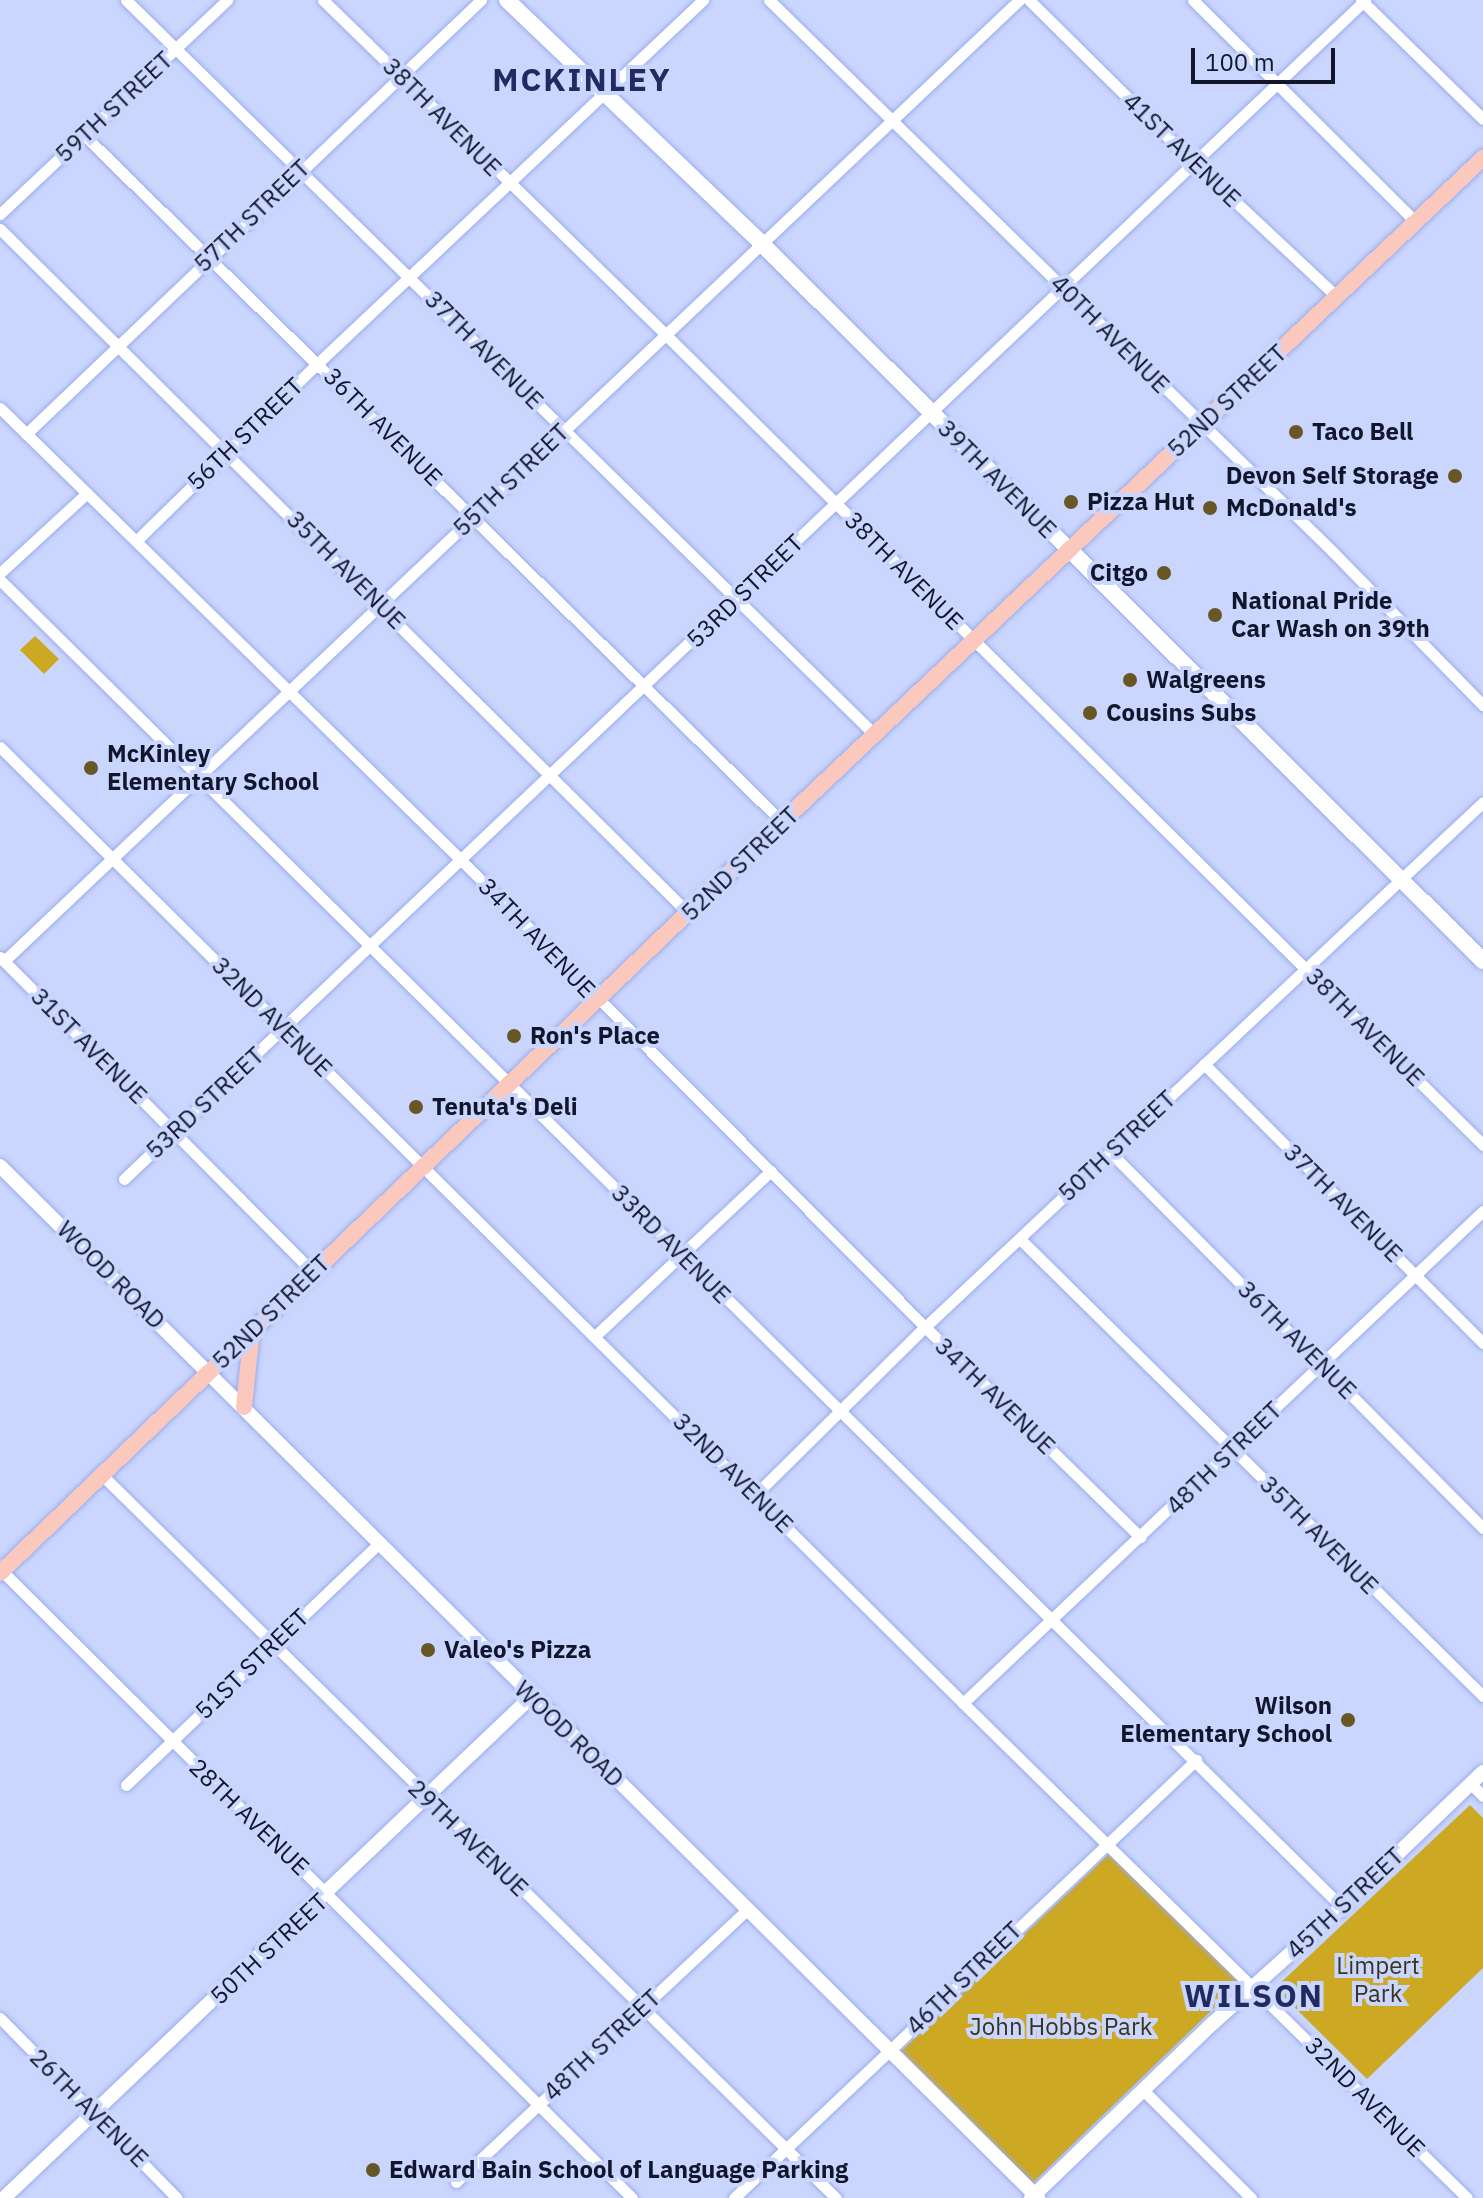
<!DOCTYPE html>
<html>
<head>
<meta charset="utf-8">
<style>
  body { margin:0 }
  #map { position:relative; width:1483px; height:2198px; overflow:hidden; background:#cad6fd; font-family:"IBM Plex Sans",sans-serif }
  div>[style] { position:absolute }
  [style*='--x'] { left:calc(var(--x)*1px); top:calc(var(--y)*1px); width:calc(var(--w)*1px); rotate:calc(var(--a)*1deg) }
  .green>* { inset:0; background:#cca823 }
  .roads { filter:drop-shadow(0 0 2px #9bacec) drop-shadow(0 0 2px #9bacec) }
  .minor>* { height:11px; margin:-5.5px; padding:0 5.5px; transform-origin:5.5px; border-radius:5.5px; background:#fff }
  .tertiary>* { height:14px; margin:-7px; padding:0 7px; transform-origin:7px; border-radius:7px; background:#fff }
  .secondary>* { height:16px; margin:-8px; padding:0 8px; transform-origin:8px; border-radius:8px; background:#fff }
  .primary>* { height:16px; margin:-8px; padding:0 8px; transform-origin:8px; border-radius:8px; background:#fbc8be }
  .dots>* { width:22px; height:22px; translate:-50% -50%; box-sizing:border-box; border:4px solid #cad6fd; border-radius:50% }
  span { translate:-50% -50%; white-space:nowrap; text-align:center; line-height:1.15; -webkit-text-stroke:8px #cad6fd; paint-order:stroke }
  .street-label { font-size:24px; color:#11162d }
  .poi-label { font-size:24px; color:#11162d; font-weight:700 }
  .left { translate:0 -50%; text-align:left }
  .right { translate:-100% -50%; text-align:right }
  .park-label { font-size:24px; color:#3b341d }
  .district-label { font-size:32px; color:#222b60; font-weight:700; letter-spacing:2px }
  .scale { position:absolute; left:1191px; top:48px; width:144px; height:36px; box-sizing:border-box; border:4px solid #11162d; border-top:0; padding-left:10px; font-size:24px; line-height:28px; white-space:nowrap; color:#11162d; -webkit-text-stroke:6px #cad6fd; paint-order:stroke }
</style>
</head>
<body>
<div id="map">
  <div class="green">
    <div style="clip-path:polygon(35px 636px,59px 659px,44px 674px,20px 650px)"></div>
    <div style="clip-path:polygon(1470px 1805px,1483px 1818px,1483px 1968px,1367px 2079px,1275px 1988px)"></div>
    <div style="clip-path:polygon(1111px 1852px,1240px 1983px,1033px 2183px,901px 2051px)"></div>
  </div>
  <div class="roads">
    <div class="minor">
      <div style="--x:126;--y:0;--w:1049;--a:44.46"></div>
      <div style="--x:323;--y:0;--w:478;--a:44.3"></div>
      <div style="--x:665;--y:334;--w:1152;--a:44.75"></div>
      <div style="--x:769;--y:0;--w:788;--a:44.38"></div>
      <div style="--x:1332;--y:551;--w:216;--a:45.6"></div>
      <div style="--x:1029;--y:0;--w:232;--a:44.7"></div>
      <div style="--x:1194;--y:163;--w:196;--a:43.1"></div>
      <div style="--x:1193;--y:0;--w:315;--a:44.9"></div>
      <div style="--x:1361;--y:0;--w:170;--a:44.3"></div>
      <div style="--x:84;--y:135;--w:979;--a:44.54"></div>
      <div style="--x:0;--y:214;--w:312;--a:-43.3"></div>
      <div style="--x:0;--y:229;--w:972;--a:44.83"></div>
      <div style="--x:0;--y:408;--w:644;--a:44.43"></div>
      <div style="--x:460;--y:859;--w:660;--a:45.18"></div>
      <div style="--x:925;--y:1327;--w:301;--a:44.3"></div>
      <div style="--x:26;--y:434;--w:629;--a:-43.65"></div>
      <div style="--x:137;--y:540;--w:255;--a:-44.4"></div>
      <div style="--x:319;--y:362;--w:528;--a:-43.31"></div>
      <div style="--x:0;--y:573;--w:118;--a:-42.6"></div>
      <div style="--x:0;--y:580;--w:1887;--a:44.68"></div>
      <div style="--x:0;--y:747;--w:1357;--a:44.79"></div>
      <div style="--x:963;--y:1703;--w:706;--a:44.48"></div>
      <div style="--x:0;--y:957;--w:444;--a:45.2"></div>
      <div style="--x:4;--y:961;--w:1398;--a:-43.43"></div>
      <div style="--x:1204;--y:1064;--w:395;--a:45"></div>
      <div style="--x:1110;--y:1152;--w:530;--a:45.23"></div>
      <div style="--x:124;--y:1179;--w:1712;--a:-43.53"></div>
      <div style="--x:1020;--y:1239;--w:651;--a:44.63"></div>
      <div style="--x:595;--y:1336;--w:241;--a:-43.2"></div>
      <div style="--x:102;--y:1475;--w:1030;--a:44.57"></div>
      <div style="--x:755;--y:1495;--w:239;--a:-44.7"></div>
      <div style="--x:925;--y:1327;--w:766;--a:-43.25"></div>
      <div style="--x:2;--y:1571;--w:889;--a:44.86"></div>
      <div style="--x:963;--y:1703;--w:716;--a:-43.42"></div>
      <div style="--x:1471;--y:1784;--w:17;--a:45"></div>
      <div style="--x:126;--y:1785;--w:349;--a:-43.7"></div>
      <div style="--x:0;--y:2018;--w:252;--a:45.5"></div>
      <div style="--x:1143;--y:2090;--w:153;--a:45"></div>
      <div style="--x:456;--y:2182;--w:400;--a:-43.1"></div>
      <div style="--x:734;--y:2198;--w:637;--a:-43.47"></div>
    </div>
    <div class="tertiary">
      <div style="--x:0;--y:1166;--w:1464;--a:44.83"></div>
      <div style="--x:4;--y:2198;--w:727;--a:-43.55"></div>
      <div style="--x:1031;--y:2198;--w:252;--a:-43.9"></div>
      <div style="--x:1213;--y:2023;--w:173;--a:-42"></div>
      <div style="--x:1342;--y:1907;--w:195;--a:-43.8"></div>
    </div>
    <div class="secondary">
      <div style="--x:507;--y:0;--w:353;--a:43.7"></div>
      <div style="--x:762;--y:244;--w:1017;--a:44.84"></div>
    </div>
    <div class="primary">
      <div style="--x:244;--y:1407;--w:77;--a:-84.1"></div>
      <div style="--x:0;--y:1573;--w:1084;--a:-43.84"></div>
      <div style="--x:782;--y:822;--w:966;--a:-43.45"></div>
    </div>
  </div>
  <div class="dots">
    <div style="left:1296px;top:432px;background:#665724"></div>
    <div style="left:1455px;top:476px;background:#665724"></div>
    <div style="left:1071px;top:502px;background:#665724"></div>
    <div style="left:1210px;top:508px;background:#665724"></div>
    <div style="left:1164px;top:573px;background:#665724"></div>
    <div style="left:1215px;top:615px;background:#665724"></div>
    <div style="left:1130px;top:680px;background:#665724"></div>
    <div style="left:1090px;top:713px;background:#665724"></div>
    <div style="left:91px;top:768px;background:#665724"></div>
    <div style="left:514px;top:1036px;background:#665724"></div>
    <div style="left:416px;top:1107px;background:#665724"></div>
    <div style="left:428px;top:1650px;background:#665724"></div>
    <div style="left:1348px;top:1720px;background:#665724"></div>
    <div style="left:373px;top:2170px;background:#665724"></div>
  </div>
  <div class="street-label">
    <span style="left:114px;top:107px;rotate:-43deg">59TH STREET</span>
    <span style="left:442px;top:117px;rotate:45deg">38TH AVENUE</span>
    <span style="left:1182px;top:150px;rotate:44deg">41ST AVENUE</span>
    <span style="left:252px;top:216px;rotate:-44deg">57TH STREET</span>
    <span style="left:1110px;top:334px;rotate:45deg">40TH AVENUE</span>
    <span style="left:484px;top:350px;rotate:45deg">37TH AVENUE</span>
    <span style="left:1227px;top:401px;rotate:-43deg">52ND STREET</span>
    <span style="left:383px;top:427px;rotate:45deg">36TH AVENUE</span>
    <span style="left:245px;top:434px;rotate:-44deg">56TH STREET</span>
    <span style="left:997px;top:479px;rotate:45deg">39TH AVENUE</span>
    <span style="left:511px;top:480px;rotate:-44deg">55TH STREET</span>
    <span style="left:346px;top:570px;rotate:45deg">35TH AVENUE</span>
    <span style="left:904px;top:571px;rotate:45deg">38TH AVENUE</span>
    <span style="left:745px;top:591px;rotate:-44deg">53RD STREET</span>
    <span style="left:740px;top:864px;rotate:-44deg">52ND STREET</span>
    <span style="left:537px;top:938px;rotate:46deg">34TH AVENUE</span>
    <span style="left:272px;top:1017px;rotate:45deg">32ND AVENUE</span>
    <span style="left:1365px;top:1027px;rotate:45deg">38TH AVENUE</span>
    <span style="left:89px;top:1046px;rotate:45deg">31ST AVENUE</span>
    <span style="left:205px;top:1103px;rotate:-43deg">53RD STREET</span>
    <span style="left:1117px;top:1146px;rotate:-43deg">50TH STREET</span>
    <span style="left:1343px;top:1203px;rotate:45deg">37TH AVENUE</span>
    <span style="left:671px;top:1244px;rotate:45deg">33RD AVENUE</span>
    <span style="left:111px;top:1275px;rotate:45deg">WOOD ROAD</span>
    <span style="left:271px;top:1312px;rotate:-44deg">52ND STREET</span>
    <span style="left:1297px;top:1340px;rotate:45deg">36TH AVENUE</span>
    <span style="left:995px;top:1396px;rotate:44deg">34TH AVENUE</span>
    <span style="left:1224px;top:1458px;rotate:-44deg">48TH STREET</span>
    <span style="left:733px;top:1473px;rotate:45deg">32ND AVENUE</span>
    <span style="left:1319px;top:1535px;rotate:45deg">35TH AVENUE</span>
    <span style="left:252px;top:1664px;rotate:-44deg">51ST STREET</span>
    <span style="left:569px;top:1734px;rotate:44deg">WOOD ROAD</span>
    <span style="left:249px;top:1817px;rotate:44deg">28TH AVENUE</span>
    <span style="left:468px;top:1838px;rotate:44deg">29TH AVENUE</span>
    <span style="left:1345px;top:1903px;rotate:-43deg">45TH STREET</span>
    <span style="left:269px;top:1949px;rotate:-43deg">50TH STREET</span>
    <span style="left:964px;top:1978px;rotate:-44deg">46TH STREET</span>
    <span style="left:602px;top:2045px;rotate:-43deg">48TH STREET</span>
    <span style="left:1365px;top:2097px;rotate:45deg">32ND AVENUE</span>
    <span style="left:89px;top:2108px;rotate:45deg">26TH AVENUE</span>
  </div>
  <div class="poi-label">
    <span class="left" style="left:1312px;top:432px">Taco Bell</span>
    <span class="right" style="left:1439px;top:476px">Devon Self Storage</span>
    <span class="left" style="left:1087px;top:502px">Pizza Hut</span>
    <span class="left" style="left:1226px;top:508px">McDonald's</span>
    <span class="right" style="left:1148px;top:573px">Citgo</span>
    <span class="left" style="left:1231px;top:615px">National Pride<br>Car Wash on 39th</span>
    <span class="left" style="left:1146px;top:680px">Walgreens</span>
    <span class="left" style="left:1106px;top:713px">Cousins Subs</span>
    <span class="left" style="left:107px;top:768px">McKinley<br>Elementary School</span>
    <span class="left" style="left:530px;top:1036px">Ron's Place</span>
    <span class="left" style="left:432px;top:1107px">Tenuta's Deli</span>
    <span class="left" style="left:444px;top:1650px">Valeo's Pizza</span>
    <span class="right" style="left:1332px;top:1720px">Wilson<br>Elementary School</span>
    <span class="left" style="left:389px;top:2170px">Edward Bain School of Language Parking</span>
  </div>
  <div class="park-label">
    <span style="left:1378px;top:1980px">Limpert<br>Park</span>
    <span style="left:1061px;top:2027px">John Hobbs Park</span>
  </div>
  <div class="district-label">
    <span style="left:582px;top:79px">MCKINLEY</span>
    <span style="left:1254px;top:1995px">WILSON</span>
  </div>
  <div class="scale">100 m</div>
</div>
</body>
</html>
